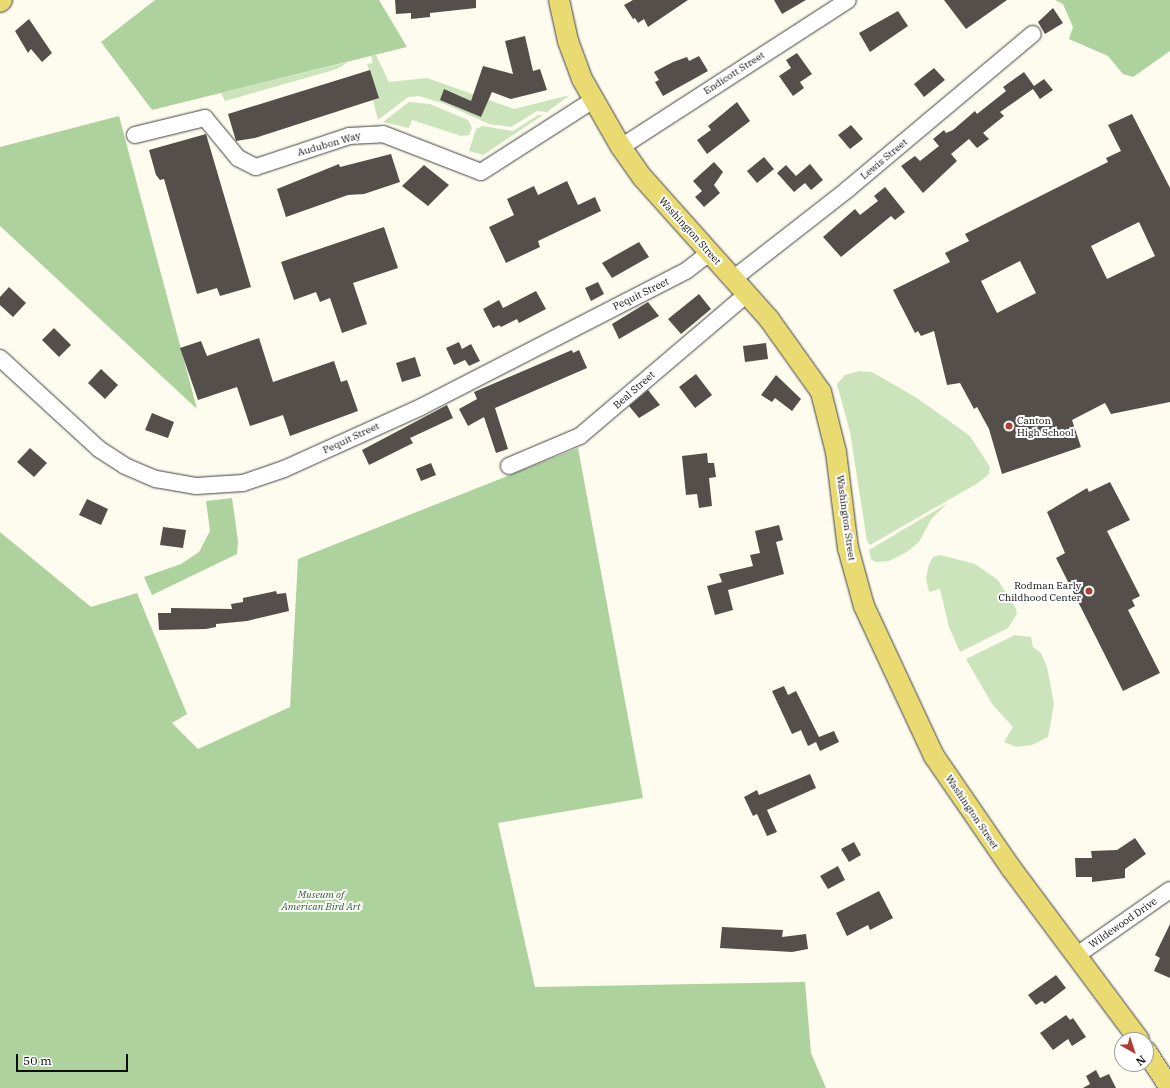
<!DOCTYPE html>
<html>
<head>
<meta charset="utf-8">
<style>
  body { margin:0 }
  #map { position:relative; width:1170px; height:1088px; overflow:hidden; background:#fdfcee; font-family:"IBM Plex Serif",serif }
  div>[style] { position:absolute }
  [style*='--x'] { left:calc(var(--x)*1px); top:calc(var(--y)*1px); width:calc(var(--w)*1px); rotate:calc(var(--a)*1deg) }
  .green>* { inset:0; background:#cbe4bc }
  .forest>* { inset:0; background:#aed29d }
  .building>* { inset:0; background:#544f4a }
  .roads { filter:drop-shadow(0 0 1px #404040) drop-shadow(0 0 1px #404040) }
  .minor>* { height:16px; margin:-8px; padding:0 8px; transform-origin:8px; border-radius:8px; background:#fff }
  .major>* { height:20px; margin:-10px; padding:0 10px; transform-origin:10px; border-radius:10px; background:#e9db72 }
  .dots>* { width:11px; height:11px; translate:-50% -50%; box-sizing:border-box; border:2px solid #fff; border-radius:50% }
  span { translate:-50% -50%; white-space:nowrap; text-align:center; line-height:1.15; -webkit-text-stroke:4px #fff; paint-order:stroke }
  .street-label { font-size:10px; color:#0d0d0d }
  .poi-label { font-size:10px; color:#0d0d0d }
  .left { translate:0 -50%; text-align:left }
  .right { translate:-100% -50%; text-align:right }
  .park-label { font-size:10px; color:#295d25; font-style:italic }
  .north { position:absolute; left:1114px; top:1032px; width:40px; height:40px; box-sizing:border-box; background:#fff; border:1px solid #9e9e9e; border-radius:50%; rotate:141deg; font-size:11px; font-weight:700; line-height:16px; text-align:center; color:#0d0d0d }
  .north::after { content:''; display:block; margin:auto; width:14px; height:18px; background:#ac3e35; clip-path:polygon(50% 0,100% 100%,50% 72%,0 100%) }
  .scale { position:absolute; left:16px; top:1054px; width:112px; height:18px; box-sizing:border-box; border:2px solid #0d0d0d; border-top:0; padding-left:5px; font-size:12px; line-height:14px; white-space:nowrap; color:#0d0d0d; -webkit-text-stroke:3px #fff; paint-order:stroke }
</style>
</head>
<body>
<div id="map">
  <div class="green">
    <div style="clip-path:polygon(evenodd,376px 55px,389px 82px,427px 78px,514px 109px,570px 95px,547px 112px,537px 111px,511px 127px,489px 124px,445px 104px,419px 96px,408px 97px,378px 120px,373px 100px,378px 98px,367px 64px,373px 63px,371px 56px,376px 55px,454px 94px,485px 107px,481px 117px,450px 104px,454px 94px)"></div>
    <div style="clip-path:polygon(348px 62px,337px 69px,225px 101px,221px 93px)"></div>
    <div style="clip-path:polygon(409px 102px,430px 104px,468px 120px,472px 128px,469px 135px,461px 136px,412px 120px,409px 128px,383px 122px)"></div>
    <div style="clip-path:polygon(538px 115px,543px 115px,483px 155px,469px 151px,476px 129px,483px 126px,513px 131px)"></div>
    <div style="clip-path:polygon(859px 371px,872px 372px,917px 398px,970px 436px,990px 467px,989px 474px,978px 483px,870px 545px,867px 541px,850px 432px,837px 384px,845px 375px)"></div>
    <div style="clip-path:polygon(948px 503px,932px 518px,919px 542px,907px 552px,889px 561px,875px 562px,871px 559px,869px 550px)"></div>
    <div style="clip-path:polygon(940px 555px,975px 564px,998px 580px,1016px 609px,1017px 614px,1008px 628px,960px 652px,949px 627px,940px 589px,930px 592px,928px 589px,926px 578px,929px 564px,933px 557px)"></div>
    <div style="clip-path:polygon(1015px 635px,1031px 637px,1033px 647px,1041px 653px,1047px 667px,1054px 704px,1048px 737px,1032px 745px,1016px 747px,1004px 742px,1013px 727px,992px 704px,966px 659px)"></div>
  </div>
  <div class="forest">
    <div style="clip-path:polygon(155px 0,379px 0,407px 47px,152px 110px,101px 42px)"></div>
    <div style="clip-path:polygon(1055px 0,1170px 0,1170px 51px,1133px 77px,1123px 74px,1108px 56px,1069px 39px,1073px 27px,1063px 4px)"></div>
    <div style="clip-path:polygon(119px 116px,197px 409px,0 226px,0 147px)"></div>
    <div style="clip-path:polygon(578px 448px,643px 798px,498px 823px,535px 987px,805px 982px,811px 1053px,826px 1088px,0 1088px,0 532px,91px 607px,137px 593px,187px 714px,172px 723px,198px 749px,290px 707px,298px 559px)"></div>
    <div style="clip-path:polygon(232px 498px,238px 541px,237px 554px,152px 595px,144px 577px,181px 564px,199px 552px,210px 531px,206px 501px)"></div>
  </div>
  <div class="building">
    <div style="clip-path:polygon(395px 0,476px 0,476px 8px,430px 13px,430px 17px,411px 19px,411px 13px,396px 14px)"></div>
    <div style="clip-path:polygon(633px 0,688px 0,648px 27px,644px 19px,638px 23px,635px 18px,633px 19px,624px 5px)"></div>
    <div style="clip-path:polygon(774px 0,806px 0,782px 14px)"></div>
    <div style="clip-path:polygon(944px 0,1007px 0,966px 29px)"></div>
    <div style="clip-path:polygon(1053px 8px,1063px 23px,1045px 34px,1038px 22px)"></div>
    <div style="clip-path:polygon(898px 11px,908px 26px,870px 52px,859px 33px)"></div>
    <div style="clip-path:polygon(29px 19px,52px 53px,42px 62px,31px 49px,28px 53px,15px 31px)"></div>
    <div style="clip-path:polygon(525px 36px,533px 71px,540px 69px,547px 90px,511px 99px,492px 92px,481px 117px,440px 100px,444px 89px,471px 101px,483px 66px,513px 74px,505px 41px)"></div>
    <div style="clip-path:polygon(797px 53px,812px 74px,800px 82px,804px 88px,793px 96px,779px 76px,791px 68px,786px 60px)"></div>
    <div style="clip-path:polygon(699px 56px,708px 71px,663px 96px,655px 82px,659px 80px,654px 72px,673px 62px,687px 57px,689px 61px)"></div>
    <div style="clip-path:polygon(934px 68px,945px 80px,924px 97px,914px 84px)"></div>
    <div style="clip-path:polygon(370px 70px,379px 98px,255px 138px,236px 141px,228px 114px)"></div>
    <div style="clip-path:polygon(1024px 72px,1034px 86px,1044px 79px,1053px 90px,1040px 99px,1033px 89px,1000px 112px,1004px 116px,983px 133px,989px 139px,977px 148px,969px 139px,951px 154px,957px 161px,923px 193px,901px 166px,915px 156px,920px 161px,939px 146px,933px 139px,944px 130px,946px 133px,953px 130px,975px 111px,977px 114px,1006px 91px,1003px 87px)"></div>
    <div style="clip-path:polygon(737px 102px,750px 121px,707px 154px,697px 140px,711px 130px,708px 126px)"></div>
    <div style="clip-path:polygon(evenodd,1132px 114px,1170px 188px,1170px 402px,1111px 414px,1105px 403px,1072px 420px,1081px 447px,1002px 474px,989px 429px,977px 407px,974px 409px,960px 383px,947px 385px,934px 331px,921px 336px,918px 331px,915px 333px,893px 290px,950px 262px,945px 253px,969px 241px,965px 234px,1108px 162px,1106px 158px,1121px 151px,1108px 125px,1132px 114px,1139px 222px,1155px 256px,1107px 279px,1091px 246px,1139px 222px,1132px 114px,1020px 261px,1036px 293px,997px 313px,981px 281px,1020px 261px)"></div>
    <div style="clip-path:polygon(851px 125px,863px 139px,850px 149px,838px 135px)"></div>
    <div style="clip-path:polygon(206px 134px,251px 287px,220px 296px,217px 288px,197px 294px,164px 179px,160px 180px,156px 175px,149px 150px)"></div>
    <div style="clip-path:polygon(391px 154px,400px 182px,364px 194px,348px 195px,286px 217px,277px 189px,339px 164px,340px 167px)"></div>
    <div style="clip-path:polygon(764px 157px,774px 169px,757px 183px,747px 171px)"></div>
    <div style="clip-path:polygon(714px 162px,723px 172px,714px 185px,720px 193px,704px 207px,695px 197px,702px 191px,693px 181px)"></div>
    <div style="clip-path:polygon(810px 164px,823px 180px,811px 190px,805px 183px,794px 192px,777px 173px,786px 165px,796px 176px)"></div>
    <div style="clip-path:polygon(424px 165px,449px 185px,428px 206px,402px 186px)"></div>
    <div style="clip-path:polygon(567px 181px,578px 205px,595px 197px,601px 211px,538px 241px,540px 247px,506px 263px,489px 227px,514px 215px,507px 199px,534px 186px,538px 195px)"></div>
    <div style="clip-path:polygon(885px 187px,905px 212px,895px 220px,891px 216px,841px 257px,823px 237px,855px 209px,860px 215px,878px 201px,874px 196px)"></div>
    <div style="clip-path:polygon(384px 227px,398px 268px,353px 283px,367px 324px,342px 333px,330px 298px,320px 302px,316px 292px,294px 300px,281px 262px)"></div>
    <div style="clip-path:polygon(639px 242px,649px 257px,612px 278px,602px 263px)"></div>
    <div style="clip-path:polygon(598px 282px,604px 294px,591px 301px,585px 288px)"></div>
    <div style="clip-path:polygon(9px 287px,26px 303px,13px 317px,0 305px,0 297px)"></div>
    <div style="clip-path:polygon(536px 291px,546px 309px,519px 323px,517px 319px,501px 327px,499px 325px,493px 328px,483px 309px,499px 300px,503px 308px)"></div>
    <div style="clip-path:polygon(699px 294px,711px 309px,681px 334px,668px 319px)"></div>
    <div style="clip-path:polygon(648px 302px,659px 316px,619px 339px,612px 324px)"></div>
    <div style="clip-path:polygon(54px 328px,71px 345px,59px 357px,42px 340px)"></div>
    <div style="clip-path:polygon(259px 338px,273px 382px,334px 361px,341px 382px,347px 380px,358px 411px,290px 436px,283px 415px,250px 426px,237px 387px,198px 400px,180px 348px,201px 341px,207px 356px)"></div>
    <div style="clip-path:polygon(459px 342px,462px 349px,471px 344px,480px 361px,469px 366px,465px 360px,454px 365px,446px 348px)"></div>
    <div style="clip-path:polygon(766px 343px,768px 359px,745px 362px,743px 346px)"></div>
    <div style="clip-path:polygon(572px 350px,573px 353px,579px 350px,587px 368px,495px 408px,508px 449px,496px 453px,484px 417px,468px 426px,459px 409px,477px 399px,474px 392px)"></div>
    <div style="clip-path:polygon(415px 357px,421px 376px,402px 382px,396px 363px)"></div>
    <div style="clip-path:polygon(101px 369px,118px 385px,105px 399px,88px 383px)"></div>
    <div style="clip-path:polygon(696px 374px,712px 395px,695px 408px,679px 387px)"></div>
    <div style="clip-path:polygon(776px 375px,801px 399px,792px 411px,775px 398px,772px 402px,761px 395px)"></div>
    <div style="clip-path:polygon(648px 390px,660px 405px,639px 418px,629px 406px)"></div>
    <div style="clip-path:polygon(447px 405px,453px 418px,410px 438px,413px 443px,369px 465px,362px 450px)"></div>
    <div style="clip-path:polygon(152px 413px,174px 422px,168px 438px,145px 430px)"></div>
    <div style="clip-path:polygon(30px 448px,47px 463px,34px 477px,17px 462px)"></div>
    <div style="clip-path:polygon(707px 453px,708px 463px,714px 463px,716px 477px,709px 478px,712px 506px,699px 508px,697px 494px,686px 495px,682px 456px)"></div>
    <div style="clip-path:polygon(431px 463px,436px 475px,421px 481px,416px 469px)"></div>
    <div style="clip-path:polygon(1110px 482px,1130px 520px,1107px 531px,1140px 596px,1132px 600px,1135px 606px,1128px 610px,1160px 673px,1123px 691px,1056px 558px,1065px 553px,1047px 512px,1087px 488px,1089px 492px)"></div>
    <div style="clip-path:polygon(87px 499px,108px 509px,101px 525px,79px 515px)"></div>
    <div style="clip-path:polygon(779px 525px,783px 540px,776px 542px,784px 574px,728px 590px,733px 610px,715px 615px,707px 586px,722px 582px,719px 574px,753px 566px,750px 555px,760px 553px,755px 531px)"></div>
    <div style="clip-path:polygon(163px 527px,186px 530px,183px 548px,160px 545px)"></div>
    <div style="clip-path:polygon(276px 591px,277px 594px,286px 593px,289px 611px,247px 621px,216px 624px,216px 627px,206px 629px,159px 630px,158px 613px,171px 613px,171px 608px,232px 609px,231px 604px,243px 602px,243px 598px)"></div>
    <div style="clip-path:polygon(784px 686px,788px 695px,796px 691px,819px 737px,834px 731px,839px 742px,820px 751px,816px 742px,808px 746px,801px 730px,792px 734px,772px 691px)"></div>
    <div style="clip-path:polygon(810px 774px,816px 788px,767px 810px,777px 832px,767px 836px,757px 814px,753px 816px,744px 797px,757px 790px,759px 795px)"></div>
    <div style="clip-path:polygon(1135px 838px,1146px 854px,1125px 869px,1125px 878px,1092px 882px,1092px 877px,1076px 877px,1075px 858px,1092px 858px,1091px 851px,1117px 850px)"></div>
    <div style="clip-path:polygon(854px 842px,861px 855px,849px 862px,841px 849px)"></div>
    <div style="clip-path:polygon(838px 866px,845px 880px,828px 889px,820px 876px)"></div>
    <div style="clip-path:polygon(879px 891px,893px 918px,870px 930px,868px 925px,847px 936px,836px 913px)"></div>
    <div style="clip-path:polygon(1170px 924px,1170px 978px,1154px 971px,1160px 958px,1155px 955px)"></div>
    <div style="clip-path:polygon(722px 927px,783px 930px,782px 937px,806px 934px,808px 949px,792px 952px,720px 948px)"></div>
    <div style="clip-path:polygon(1056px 975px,1066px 988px,1045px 1004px,1042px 1001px,1036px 1005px,1028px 995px)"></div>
    <div style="clip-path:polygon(1066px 1015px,1070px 1020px,1073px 1018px,1086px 1037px,1072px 1046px,1068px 1039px,1053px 1050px,1040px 1033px)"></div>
    <div style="clip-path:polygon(1096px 1070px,1100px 1078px,1109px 1074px,1116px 1088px,1083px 1088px,1090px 1084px,1086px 1076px)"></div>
  </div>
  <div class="roads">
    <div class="minor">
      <div style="--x:135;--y:135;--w:72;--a:-13.7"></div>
      <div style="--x:205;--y:118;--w:52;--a:50.5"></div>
      <div style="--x:238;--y:158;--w:20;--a:27"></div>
      <div style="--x:256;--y:167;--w:98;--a:-18.4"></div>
      <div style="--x:349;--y:136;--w:34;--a:-3"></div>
      <div style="--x:383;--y:134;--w:105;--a:21.2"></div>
      <div style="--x:481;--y:172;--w:133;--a:-32.7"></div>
      <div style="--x:621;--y:147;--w:270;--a:-32.9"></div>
      <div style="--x:733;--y:279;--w:146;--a:-38"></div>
      <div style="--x:848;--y:189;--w:241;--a:-40"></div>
      <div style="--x:0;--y:358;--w:134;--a:42.6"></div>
      <div style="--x:99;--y:449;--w:31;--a:33"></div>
      <div style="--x:125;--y:466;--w:34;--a:23"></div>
      <div style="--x:156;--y:479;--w:41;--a:9.9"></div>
      <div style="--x:196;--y:486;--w:47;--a:-3.7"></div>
      <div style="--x:243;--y:483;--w:43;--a:-18.9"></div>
      <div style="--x:284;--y:469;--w:150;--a:-24.3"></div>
      <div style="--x:421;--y:407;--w:298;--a:-27.2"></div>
      <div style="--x:686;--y:271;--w:29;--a:-38"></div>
      <div style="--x:509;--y:466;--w:77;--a:-22.9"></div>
      <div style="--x:580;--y:436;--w:219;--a:-40.4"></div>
      <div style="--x:1077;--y:955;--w:113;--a:-35"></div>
    </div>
    <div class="major">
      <div style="--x:559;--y:0;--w:42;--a:77.6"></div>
      <div style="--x:568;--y:41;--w:40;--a:69.8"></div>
      <div style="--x:582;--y:79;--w:78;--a:60.2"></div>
      <div style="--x:621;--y:147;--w:38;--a:55"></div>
      <div style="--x:643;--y:178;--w:189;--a:48.2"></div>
      <div style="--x:769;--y:319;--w:90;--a:54.5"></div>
      <div style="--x:821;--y:392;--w:62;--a:76"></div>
      <div style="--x:836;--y:452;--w:97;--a:82.9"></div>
      <div style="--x:848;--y:548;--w:60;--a:74.6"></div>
      <div style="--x:864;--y:606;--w:166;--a:65"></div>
      <div style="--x:934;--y:756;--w:136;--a:55.5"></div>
      <div style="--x:1011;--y:868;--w:214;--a:53.3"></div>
      <div style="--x:0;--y:2;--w:3;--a:-45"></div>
      <div style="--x:1146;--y:1051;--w:44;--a:57"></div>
    </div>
  </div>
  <div class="dots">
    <div style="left:1009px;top:426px;background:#ac3e35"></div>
    <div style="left:1089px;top:591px;background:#ac3e35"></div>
  </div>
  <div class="street-label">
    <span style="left:734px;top:73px;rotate:-33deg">Endicott Street</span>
    <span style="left:329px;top:144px;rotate:-16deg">Audubon Way</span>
    <span style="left:884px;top:159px;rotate:-40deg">Lewis Street</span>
    <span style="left:690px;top:231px;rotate:48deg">Washington Street</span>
    <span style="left:641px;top:294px;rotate:-26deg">Pequit Street</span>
    <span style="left:634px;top:390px;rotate:-41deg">Beal Street</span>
    <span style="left:351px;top:438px;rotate:-25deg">Pequit Street</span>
    <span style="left:846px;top:518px;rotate:82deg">Washington Street</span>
    <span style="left:972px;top:812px;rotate:56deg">Washington Street</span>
    <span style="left:1123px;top:923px;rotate:-35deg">Wildewood Drive</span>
  </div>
  <div class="poi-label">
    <span class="left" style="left:1017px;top:426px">Canton<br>High School</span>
    <span class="right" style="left:1081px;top:591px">Rodman Early<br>Childhood Center</span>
  </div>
  <div class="park-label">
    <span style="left:321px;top:900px">Museum of<br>American Bird Art</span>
  </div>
  <div class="north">N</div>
  <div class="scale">50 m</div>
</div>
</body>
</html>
